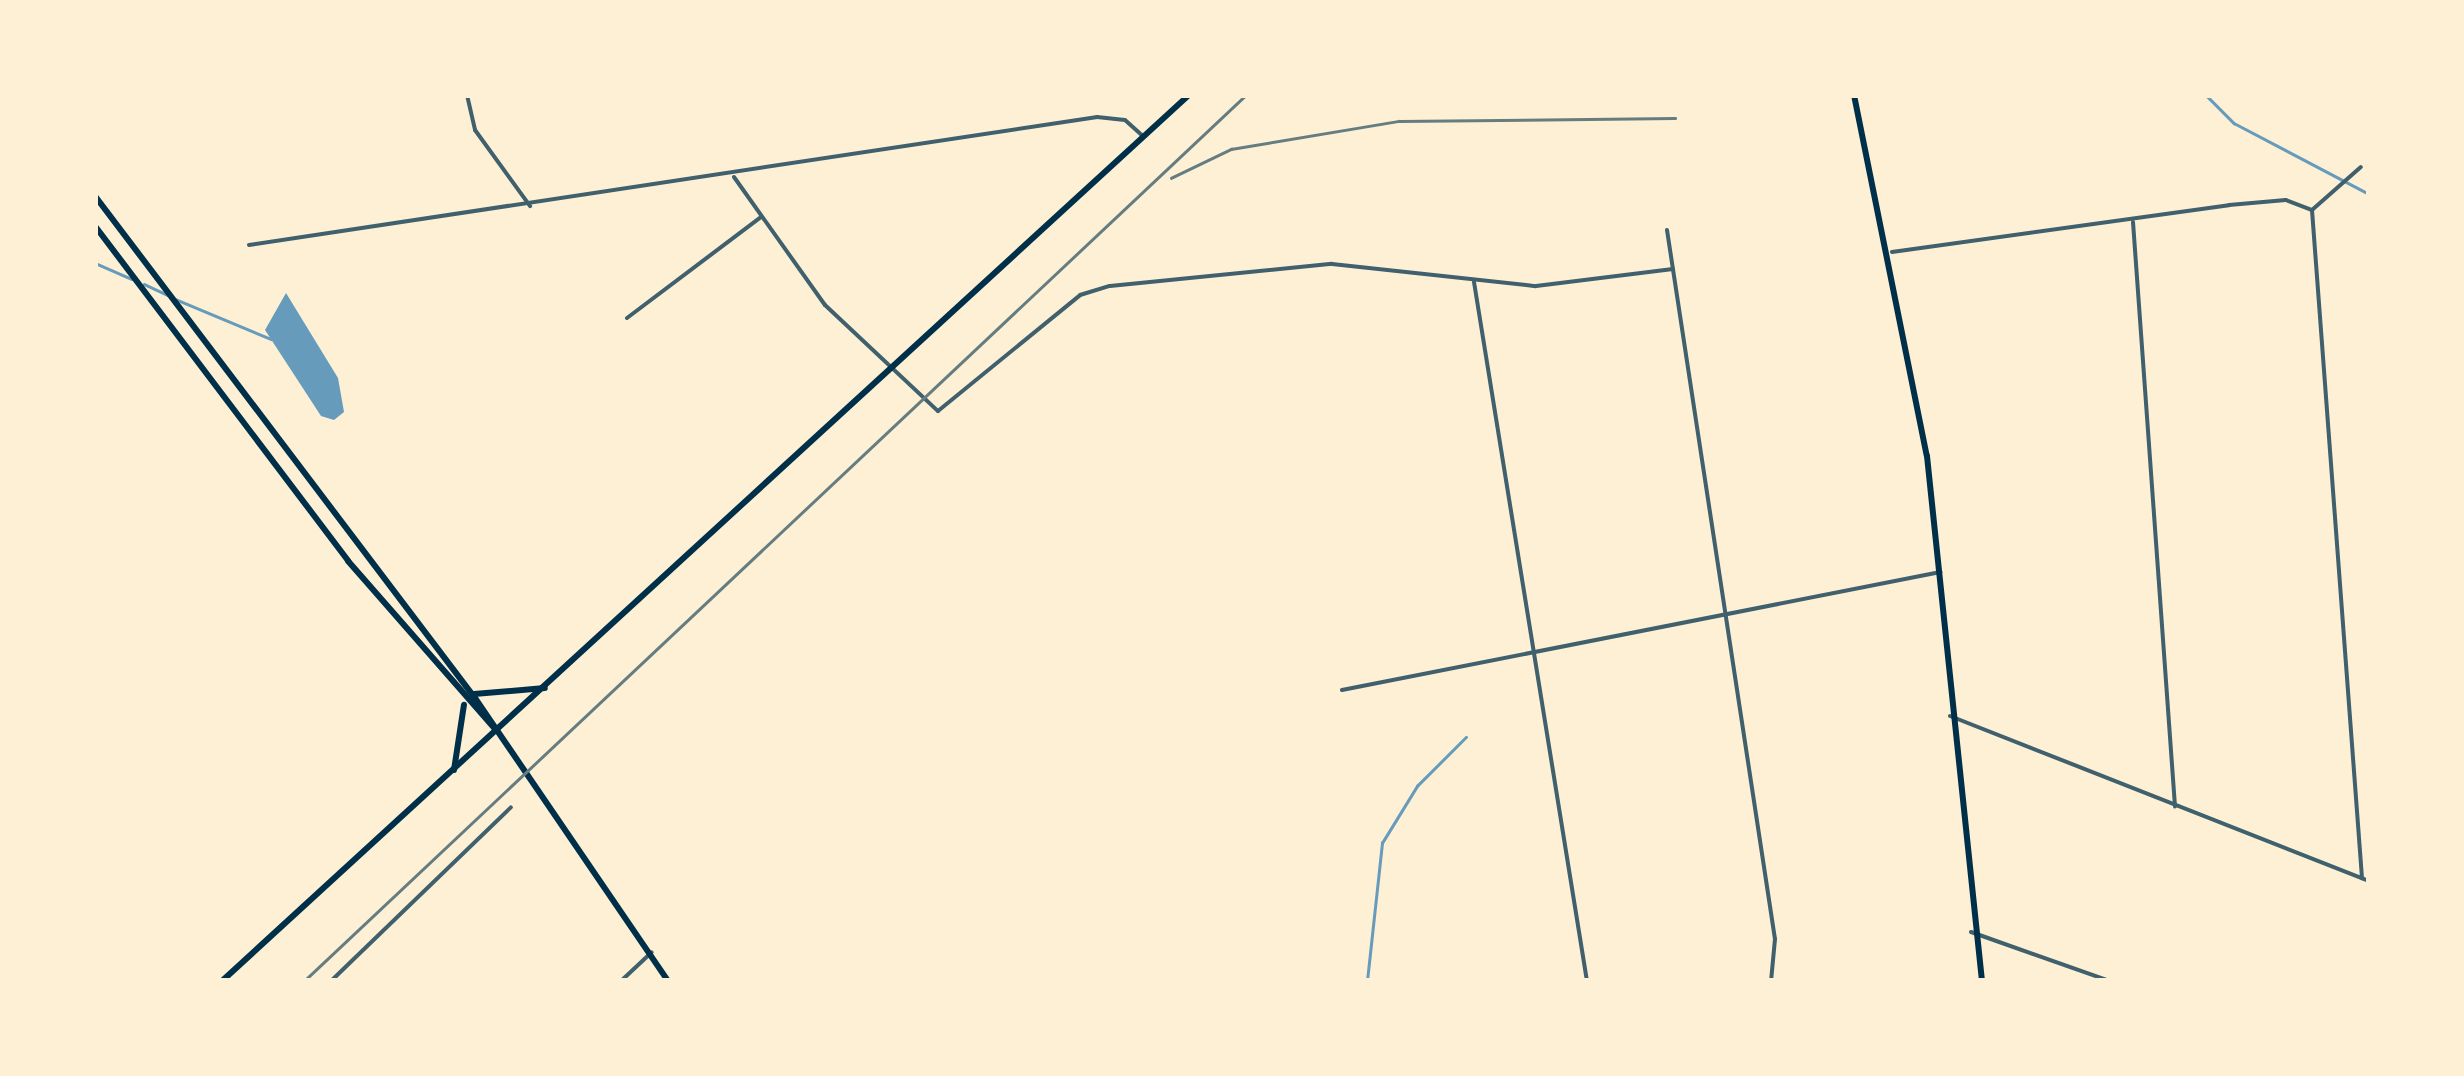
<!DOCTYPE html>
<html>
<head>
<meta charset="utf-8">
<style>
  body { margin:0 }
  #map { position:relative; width:2464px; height:1076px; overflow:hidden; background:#fdf0d5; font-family:Figtree,sans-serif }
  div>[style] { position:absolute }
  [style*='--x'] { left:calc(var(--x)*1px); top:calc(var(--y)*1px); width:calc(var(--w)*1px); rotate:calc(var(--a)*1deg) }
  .water>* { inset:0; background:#669bbc }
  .stream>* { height:2.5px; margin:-1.25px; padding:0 1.25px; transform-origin:1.25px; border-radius:1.25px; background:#669bbc }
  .minor>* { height:4px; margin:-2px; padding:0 2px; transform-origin:2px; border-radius:2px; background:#3f606c }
  .secondary>* { height:6px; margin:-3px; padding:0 3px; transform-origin:3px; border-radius:3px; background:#003049 }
  .primary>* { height:6px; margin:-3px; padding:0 3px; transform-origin:3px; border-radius:3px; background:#003049 }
  .rail>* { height:2.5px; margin:-1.25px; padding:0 1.25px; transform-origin:1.25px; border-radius:1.25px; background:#657d81 }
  span { translate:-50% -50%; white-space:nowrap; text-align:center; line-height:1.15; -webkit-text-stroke:9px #fdf0d5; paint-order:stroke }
  .frame { position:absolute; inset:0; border:98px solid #fdf0d5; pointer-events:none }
</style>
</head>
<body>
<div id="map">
  <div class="water">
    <div style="clip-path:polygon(286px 293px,338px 378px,344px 412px,334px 420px,321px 416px,265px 330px)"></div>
  </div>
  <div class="stream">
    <div style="--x:2206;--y:95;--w:40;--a:45"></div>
    <div style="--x:2234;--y:123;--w:153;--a:27.7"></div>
    <div style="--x:95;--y:263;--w:40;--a:23.4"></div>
    <div style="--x:144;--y:284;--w:26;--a:25"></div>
    <div style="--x:175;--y:299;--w:104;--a:22.6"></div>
    <div style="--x:1367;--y:981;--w:139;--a:-83.8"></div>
    <div style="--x:1382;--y:843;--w:67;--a:-58.4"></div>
    <div style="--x:1417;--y:786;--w:69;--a:-45"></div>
  </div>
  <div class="minor">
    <div style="--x:467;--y:95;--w:36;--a:77"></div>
    <div style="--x:475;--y:130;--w:94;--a:54.1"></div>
    <div style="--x:734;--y:177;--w:157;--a:54.6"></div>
    <div style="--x:825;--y:305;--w:155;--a:43.2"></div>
    <div style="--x:938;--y:411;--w:183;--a:-39.2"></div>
    <div style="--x:1080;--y:295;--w:31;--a:-17"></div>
    <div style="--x:1110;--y:286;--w:223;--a:-5.7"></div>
    <div style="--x:1332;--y:264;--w:205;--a:6.2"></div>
    <div style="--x:1536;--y:286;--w:138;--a:-7.1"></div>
    <div style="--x:2312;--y:210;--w:670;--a:85.72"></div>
    <div style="--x:2312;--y:210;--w:65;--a:-41.3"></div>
    <div style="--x:2133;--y:222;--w:586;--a:85.89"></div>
    <div style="--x:1667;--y:230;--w:717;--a:81.34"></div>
    <div style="--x:1775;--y:939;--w:42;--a:95.4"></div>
    <div style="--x:249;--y:245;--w:858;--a:-8.58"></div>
    <div style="--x:1097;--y:117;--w:28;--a:6"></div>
    <div style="--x:1125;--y:120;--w:24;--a:42"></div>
    <div style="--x:1892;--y:252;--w:340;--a:-7.9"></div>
    <div style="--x:2229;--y:205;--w:57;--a:-5"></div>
    <div style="--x:2286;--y:200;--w:28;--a:21"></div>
    <div style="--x:1474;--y:282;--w:708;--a:80.82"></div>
    <div style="--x:627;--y:318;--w:168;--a:-37"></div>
    <div style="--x:1342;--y:690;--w:610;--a:-11.16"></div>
    <div style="--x:1950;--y:716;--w:450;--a:21.5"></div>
    <div style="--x:1971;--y:932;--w:146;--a:19.5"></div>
    <div style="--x:331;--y:981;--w:250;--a:-44"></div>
    <div style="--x:621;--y:981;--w:42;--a:-43.1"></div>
  </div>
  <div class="secondary">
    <div style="--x:1854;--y:95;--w:368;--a:78.6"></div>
    <div style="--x:1927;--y:456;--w:528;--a:84.02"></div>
  </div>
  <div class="primary">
    <div style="--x:95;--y:196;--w:630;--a:52.88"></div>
    <div style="--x:475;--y:698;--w:343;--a:55.7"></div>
    <div style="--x:95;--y:226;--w:420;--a:52.9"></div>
    <div style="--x:348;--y:561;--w:222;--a:48.8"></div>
    <div style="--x:474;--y:694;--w:71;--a:-4.8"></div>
    <div style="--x:454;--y:770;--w:66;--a:-81.3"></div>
    <div style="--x:222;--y:981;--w:1312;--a:-42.5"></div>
  </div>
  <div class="rail">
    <div style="--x:1171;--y:178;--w:67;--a:-25.8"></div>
    <div style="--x:1231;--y:149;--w:170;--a:-9.5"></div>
    <div style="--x:1399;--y:121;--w:276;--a:-0.6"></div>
    <div style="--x:304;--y:981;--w:1293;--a:-43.25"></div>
  </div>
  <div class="frame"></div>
</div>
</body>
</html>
